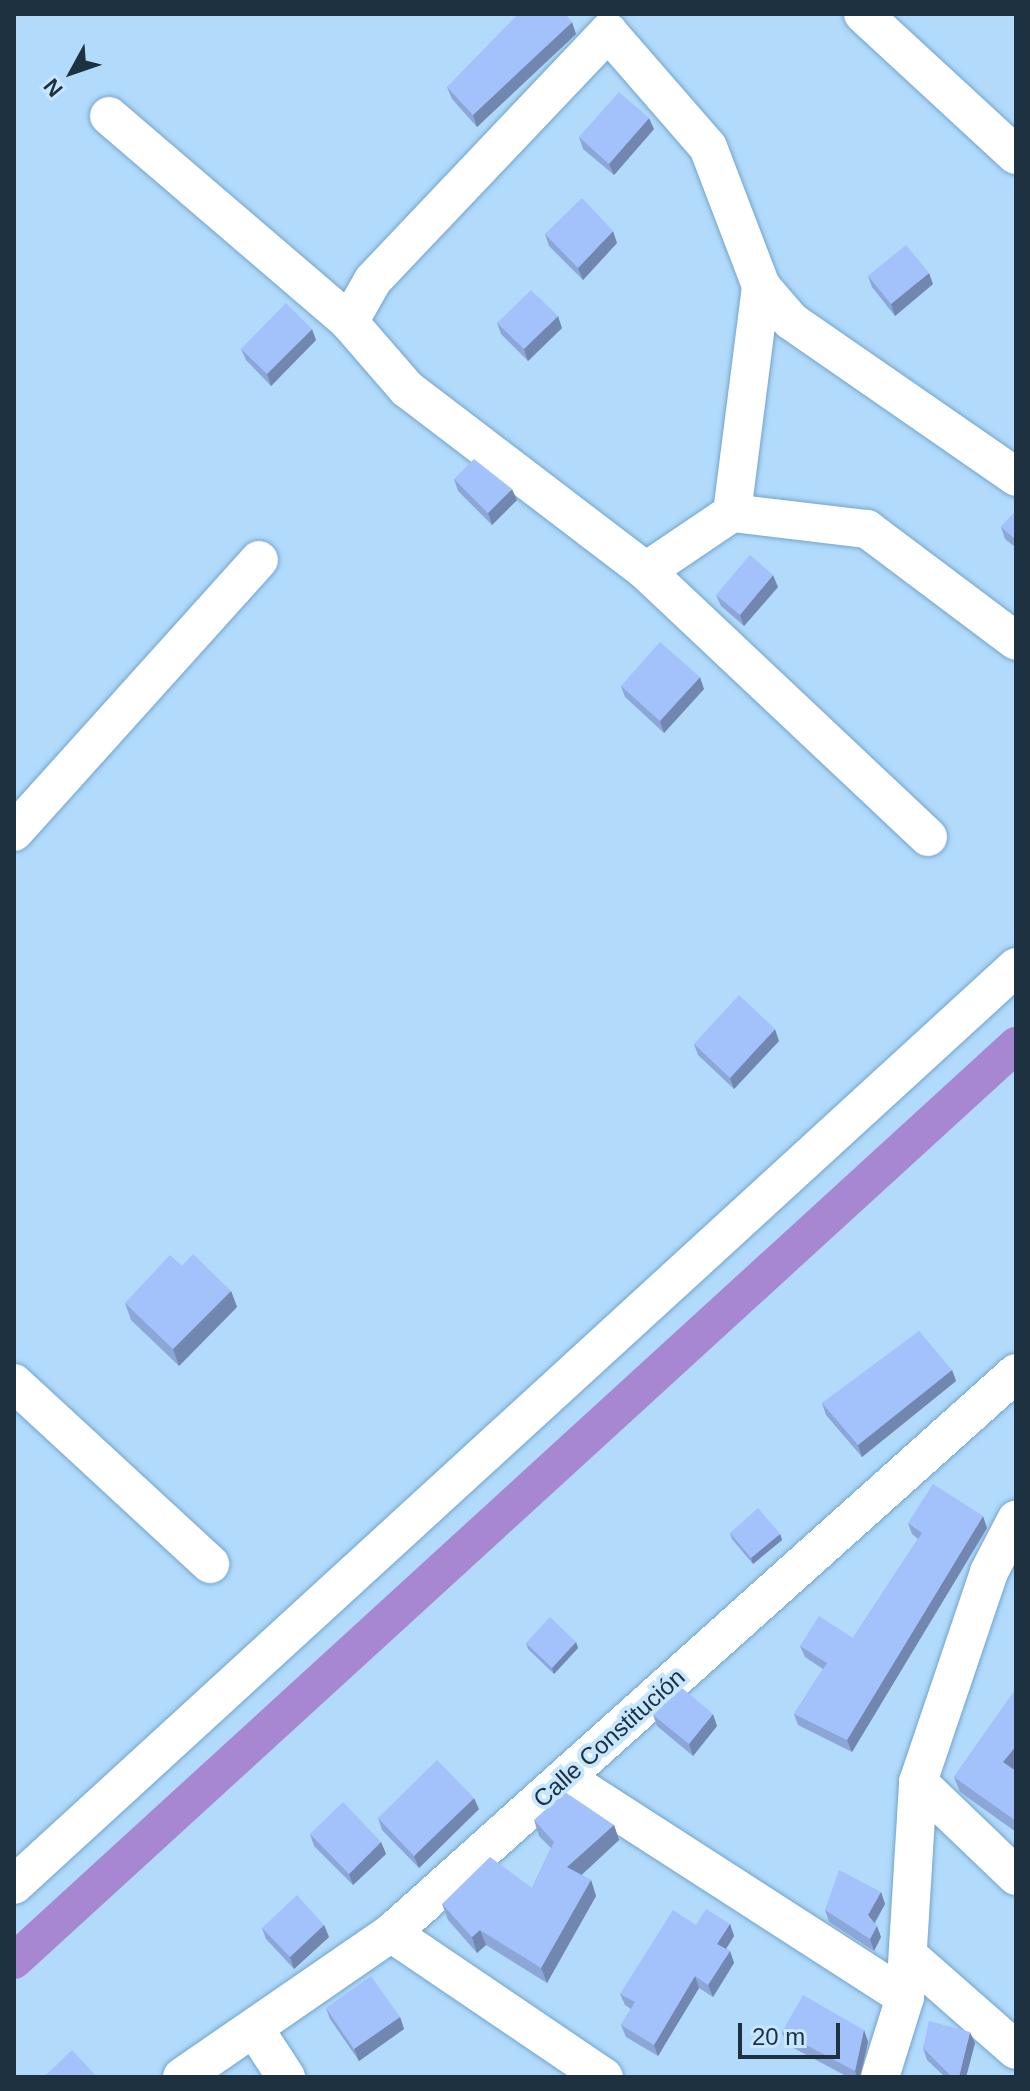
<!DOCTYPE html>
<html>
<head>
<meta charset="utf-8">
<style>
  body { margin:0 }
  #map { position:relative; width:1030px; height:2091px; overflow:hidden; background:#b1dafb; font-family:Arial,sans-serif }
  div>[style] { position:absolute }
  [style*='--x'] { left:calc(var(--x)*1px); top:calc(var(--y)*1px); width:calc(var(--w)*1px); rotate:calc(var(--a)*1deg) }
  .canal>* { height:36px; margin:-18px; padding:0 18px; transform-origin:18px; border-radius:18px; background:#a787d1 }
  .roads { filter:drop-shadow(0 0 2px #73a4cc) drop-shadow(0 0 2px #73a4cc) }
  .minor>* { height:38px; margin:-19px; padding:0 19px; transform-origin:19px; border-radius:19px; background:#fff }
  .wall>* { inset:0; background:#8ca6d8 }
  .shaded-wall>* { inset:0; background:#7287b0 }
  .building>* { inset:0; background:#a3c1fb }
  span { translate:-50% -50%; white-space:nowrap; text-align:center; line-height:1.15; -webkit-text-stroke:8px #c7e6ff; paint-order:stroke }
  .street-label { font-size:24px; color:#1d3141 }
  .frame { position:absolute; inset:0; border:16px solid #1d3141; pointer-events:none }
  .north { position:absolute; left:32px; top:32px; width:80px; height:80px; -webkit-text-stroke:6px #c7e6ff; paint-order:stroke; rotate:230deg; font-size:22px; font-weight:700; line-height:32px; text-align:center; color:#1d3141 }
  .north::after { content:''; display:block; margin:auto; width:28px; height:36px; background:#1d3141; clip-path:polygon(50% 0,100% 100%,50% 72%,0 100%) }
  .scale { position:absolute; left:738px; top:2023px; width:102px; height:36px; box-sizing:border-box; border:4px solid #1d3141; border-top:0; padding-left:10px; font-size:24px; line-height:28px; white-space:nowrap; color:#1d3141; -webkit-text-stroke:6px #c7e6ff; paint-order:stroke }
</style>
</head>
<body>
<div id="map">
  <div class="canal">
    <div style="--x:14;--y:1961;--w:1358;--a:-42.43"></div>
  </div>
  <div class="roads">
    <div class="minor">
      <div style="--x:863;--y:14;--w:208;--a:42.7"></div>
      <div style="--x:109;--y:116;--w:316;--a:40.6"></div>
      <div style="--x:732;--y:513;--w:229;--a:-82.7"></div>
      <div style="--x:646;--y:571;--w:104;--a:-34"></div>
      <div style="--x:732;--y:513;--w:136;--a:6.8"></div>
      <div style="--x:867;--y:529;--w:186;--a:36.9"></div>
      <div style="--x:14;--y:832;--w:366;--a:-48"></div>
      <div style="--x:928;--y:837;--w:388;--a:-136.7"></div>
      <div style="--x:646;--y:571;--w:300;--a:-142.7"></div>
      <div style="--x:407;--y:389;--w:89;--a:-130.9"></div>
      <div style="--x:349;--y:322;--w:48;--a:-60.3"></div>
      <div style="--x:373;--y:280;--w:342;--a:-46.5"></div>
      <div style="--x:608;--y:32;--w:152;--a:49"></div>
      <div style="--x:708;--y:147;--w:149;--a:69.1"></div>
      <div style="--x:761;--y:286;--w:46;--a:49.4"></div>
      <div style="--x:791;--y:321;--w:274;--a:34.7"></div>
      <div style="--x:14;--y:1383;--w:267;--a:42.7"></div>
      <div style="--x:565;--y:1778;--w:404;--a:32.8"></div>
      <div style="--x:918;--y:1782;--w:136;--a:43.8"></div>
      <div style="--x:14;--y:1885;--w:1359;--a:-42.49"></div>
      <div style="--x:391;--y:1933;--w:257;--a:34.1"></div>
      <div style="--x:909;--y:1956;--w:142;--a:41.3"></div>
      <div style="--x:254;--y:2028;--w:59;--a:56.9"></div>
      <div style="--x:182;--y:2077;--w:254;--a:-34.6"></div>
      <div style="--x:391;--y:1933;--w:839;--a:-41.86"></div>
      <div style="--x:880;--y:2077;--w:84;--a:-72.6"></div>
      <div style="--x:905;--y:1997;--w:215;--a:-86.5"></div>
      <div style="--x:918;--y:1782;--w:222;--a:-71.3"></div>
      <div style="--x:989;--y:1572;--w:59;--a:-62.6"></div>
    </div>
  </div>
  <div class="wall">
    <div style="clip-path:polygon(576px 34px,477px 127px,452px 99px,447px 87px)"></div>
    <div style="clip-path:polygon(654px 129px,614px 175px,583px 149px,579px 137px)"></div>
    <div style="clip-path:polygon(545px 234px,617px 243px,583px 280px,549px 246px)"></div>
    <div style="clip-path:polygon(868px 276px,933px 284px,895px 316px,872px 287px)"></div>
    <div style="clip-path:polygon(497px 323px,562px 328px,528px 361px,501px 334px)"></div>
    <div style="clip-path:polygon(316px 340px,271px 386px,246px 360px,241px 349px)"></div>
    <div style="clip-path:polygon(454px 479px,517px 500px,492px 525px,458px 491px)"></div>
    <div style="clip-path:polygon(1016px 511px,1016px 548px,1005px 539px,1001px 527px)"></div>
    <div style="clip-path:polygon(778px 587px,744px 626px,721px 606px,716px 595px)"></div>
    <div style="clip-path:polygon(621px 686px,704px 689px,664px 733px,625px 697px)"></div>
    <div style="clip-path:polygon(779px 1041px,734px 1089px,698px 1055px,694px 1044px)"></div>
    <div style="clip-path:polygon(231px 1291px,237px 1307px,179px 1366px,131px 1320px,125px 1303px)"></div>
    <div style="clip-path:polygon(952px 1370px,956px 1381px,862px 1457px,826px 1415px,822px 1403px)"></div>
    <div style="clip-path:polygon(908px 1523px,987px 1528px,852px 1752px,798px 1725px,794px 1714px,823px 1669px,805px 1657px,800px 1646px,853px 1638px,918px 1539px,912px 1534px)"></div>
    <div style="clip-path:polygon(730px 1533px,780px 1534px,782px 1540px,753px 1564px,732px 1539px)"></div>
    <div style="clip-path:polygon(576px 1642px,578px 1648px,554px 1674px,528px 1649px,526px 1643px)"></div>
    <div style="clip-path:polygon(1016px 1689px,1016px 1767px,1014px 1770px,1016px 1771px,1016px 1832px,960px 1792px,954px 1777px)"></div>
    <div style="clip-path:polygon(653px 1715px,717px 1726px,693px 1756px,657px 1726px)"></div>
    <div style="clip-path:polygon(479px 1809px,419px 1868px,382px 1830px,378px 1818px)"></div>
    <div style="clip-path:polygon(534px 1820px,614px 1825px,619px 1840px,581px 1875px,591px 1880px,596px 1896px,547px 1983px,486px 1945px,477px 1953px,448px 1920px,442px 1904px,532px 1888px,551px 1848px,539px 1836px)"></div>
    <div style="clip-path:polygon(310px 1834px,381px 1842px,386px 1854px,353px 1885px,314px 1846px)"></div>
    <div style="clip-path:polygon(881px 1892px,885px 1904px,875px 1923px,881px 1937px,874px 1951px,829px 1922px,825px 1910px)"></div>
    <div style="clip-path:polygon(730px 1924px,734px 1936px,726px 1949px,730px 1951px,734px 1963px,713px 1997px,699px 1988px,658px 2056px,626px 2037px,621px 2025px,631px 2009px,625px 2005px,620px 1994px,696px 1925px)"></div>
    <div style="clip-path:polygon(324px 1925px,329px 1937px,294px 1969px,266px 1939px,262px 1928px)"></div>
    <div style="clip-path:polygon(326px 2008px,400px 2017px,404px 2029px,359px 2061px,330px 2019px)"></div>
    <div style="clip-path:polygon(864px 2030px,868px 2042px,860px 2077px,848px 2077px,786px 2044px,782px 2032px)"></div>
    <div style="clip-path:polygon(975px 2043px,966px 2077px,945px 2077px,927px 2060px,923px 2048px)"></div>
  </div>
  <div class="shaded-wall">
    <div style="clip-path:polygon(572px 22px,576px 34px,477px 127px,473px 115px)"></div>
    <div style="clip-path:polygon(649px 118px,654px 129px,614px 175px,609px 164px)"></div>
    <div style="clip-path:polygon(613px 231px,617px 243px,583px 280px,578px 268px)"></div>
    <div style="clip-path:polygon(929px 273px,933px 284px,895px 316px,891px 304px)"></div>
    <div style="clip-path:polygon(558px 316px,562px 328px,528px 361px,524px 349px)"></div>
    <div style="clip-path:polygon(312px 329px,316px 340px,271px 386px,267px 374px)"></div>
    <div style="clip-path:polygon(512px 489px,517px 500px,492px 525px,488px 513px)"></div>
    <div style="clip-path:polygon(773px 575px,778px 587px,744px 626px,740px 615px)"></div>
    <div style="clip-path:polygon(700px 677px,704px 689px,664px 733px,660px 721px)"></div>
    <div style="clip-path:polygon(775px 1029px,779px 1041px,734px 1089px,730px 1078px)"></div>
    <div style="clip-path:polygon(231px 1291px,237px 1307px,179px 1366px,173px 1349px)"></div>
    <div style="clip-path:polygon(952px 1370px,956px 1381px,862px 1457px,858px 1445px)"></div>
    <div style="clip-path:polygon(983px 1516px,987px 1528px,852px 1752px,847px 1740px)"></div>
    <div style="clip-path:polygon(780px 1534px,782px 1540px,753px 1564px,751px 1558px)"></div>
    <div style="clip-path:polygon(576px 1642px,578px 1648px,554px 1674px,552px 1668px)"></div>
    <div style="clip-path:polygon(713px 1714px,717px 1726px,693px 1756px,689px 1744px)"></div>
    <div style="clip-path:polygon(1016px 1746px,1016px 1767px,1008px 1776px,1003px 1762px)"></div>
    <div style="clip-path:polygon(474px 1798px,479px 1809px,419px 1868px,414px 1856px)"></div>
    <div style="clip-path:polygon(614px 1825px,619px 1840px,573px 1883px,567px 1867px)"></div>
    <div style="clip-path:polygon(381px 1842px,386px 1854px,353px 1885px,349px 1874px)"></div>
    <div style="clip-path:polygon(591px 1880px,596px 1896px,547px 1983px,541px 1968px)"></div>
    <div style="clip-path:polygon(881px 1892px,885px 1904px,872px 1927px,868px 1915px)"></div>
    <div style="clip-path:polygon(730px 1924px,734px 1936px,722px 1955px,717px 1944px)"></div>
    <div style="clip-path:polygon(324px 1925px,329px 1937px,294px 1969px,290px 1957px)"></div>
    <div style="clip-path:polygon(877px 1926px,881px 1937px,874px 1951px,870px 1939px)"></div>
    <div style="clip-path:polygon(480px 1930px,486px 1945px,477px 1953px,472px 1937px)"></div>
    <div style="clip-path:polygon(730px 1951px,734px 1963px,713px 1997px,708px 1985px)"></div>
    <div style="clip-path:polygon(695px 1976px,699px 1988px,658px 2056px,654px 2045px)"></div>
    <div style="clip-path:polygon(400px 2017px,404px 2029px,359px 2061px,354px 2049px)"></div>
    <div style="clip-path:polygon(864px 2030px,868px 2042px,860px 2077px,857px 2077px,855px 2071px)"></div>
    <div style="clip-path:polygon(970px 2032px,975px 2043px,966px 2077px,959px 2077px)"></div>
  </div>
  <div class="building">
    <div style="clip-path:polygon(518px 14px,565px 14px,572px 22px,473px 115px,447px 87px)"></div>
    <div style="clip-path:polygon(619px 92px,649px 118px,609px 164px,579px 137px)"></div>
    <div style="clip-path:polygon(582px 198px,613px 231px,578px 268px,545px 234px)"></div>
    <div style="clip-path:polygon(906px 245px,929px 273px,891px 304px,868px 276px)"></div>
    <div style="clip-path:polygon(531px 290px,558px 316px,524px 349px,497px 323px)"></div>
    <div style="clip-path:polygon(286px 303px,312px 329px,267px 374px,241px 349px)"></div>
    <div style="clip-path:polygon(474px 459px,512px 489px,488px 513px,454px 479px)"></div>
    <div style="clip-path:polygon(1016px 511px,1016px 540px,1001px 527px)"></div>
    <div style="clip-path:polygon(750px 555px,773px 575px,740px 615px,716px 595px)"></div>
    <div style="clip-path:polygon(660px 642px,700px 677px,660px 721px,621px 686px)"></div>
    <div style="clip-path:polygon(739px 995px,775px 1029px,730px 1078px,694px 1044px)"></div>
    <div style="clip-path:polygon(193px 1254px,231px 1291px,173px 1349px,125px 1303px,170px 1255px,182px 1266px)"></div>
    <div style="clip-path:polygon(919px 1331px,952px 1370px,858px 1445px,822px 1403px)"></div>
    <div style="clip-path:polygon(933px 1484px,983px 1516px,847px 1740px,794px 1714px,827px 1663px,800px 1646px,819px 1616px,853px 1638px,922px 1533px,908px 1523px)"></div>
    <div style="clip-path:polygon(758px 1508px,780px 1534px,751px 1558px,730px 1533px)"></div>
    <div style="clip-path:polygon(550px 1617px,576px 1642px,552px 1668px,526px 1643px)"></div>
    <div style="clip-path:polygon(681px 1687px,713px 1714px,689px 1744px,653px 1715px)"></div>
    <div style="clip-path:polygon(1016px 1689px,1016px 1746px,1003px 1762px,1016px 1771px,1016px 1821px,954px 1777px)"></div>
    <div style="clip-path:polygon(437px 1760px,474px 1798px,414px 1856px,378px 1818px)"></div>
    <div style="clip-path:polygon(565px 1792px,614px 1825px,567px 1867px,591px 1880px,541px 1968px,480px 1930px,472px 1937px,442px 1904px,490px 1857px,532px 1888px,554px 1842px,534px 1820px)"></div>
    <div style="clip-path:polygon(343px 1802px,381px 1842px,349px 1874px,310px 1834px)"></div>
    <div style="clip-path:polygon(839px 1870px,881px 1892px,868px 1915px,877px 1926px,870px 1939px,825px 1910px)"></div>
    <div style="clip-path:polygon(297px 1895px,324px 1925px,290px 1957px,262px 1928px)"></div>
    <div style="clip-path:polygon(706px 1909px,730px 1924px,717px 1944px,730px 1951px,708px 1985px,695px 1976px,654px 2045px,621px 2025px,635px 2002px,620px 1994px,673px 1910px,696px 1925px)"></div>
    <div style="clip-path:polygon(371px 1976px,400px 2017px,354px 2049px,326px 2008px)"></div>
    <div style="clip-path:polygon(803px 1995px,864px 2030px,855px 2071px,782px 2032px)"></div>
    <div style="clip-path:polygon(929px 2021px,970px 2032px,959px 2077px,948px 2077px,950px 2075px,923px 2048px)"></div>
    <div style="clip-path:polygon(72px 2050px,97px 2077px,44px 2077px)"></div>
  </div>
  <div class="street-label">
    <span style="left:609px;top:1738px;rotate:-42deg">Calle Constitución</span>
  </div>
  <div class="frame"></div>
  <div class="north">N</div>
  <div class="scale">20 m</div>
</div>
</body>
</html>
